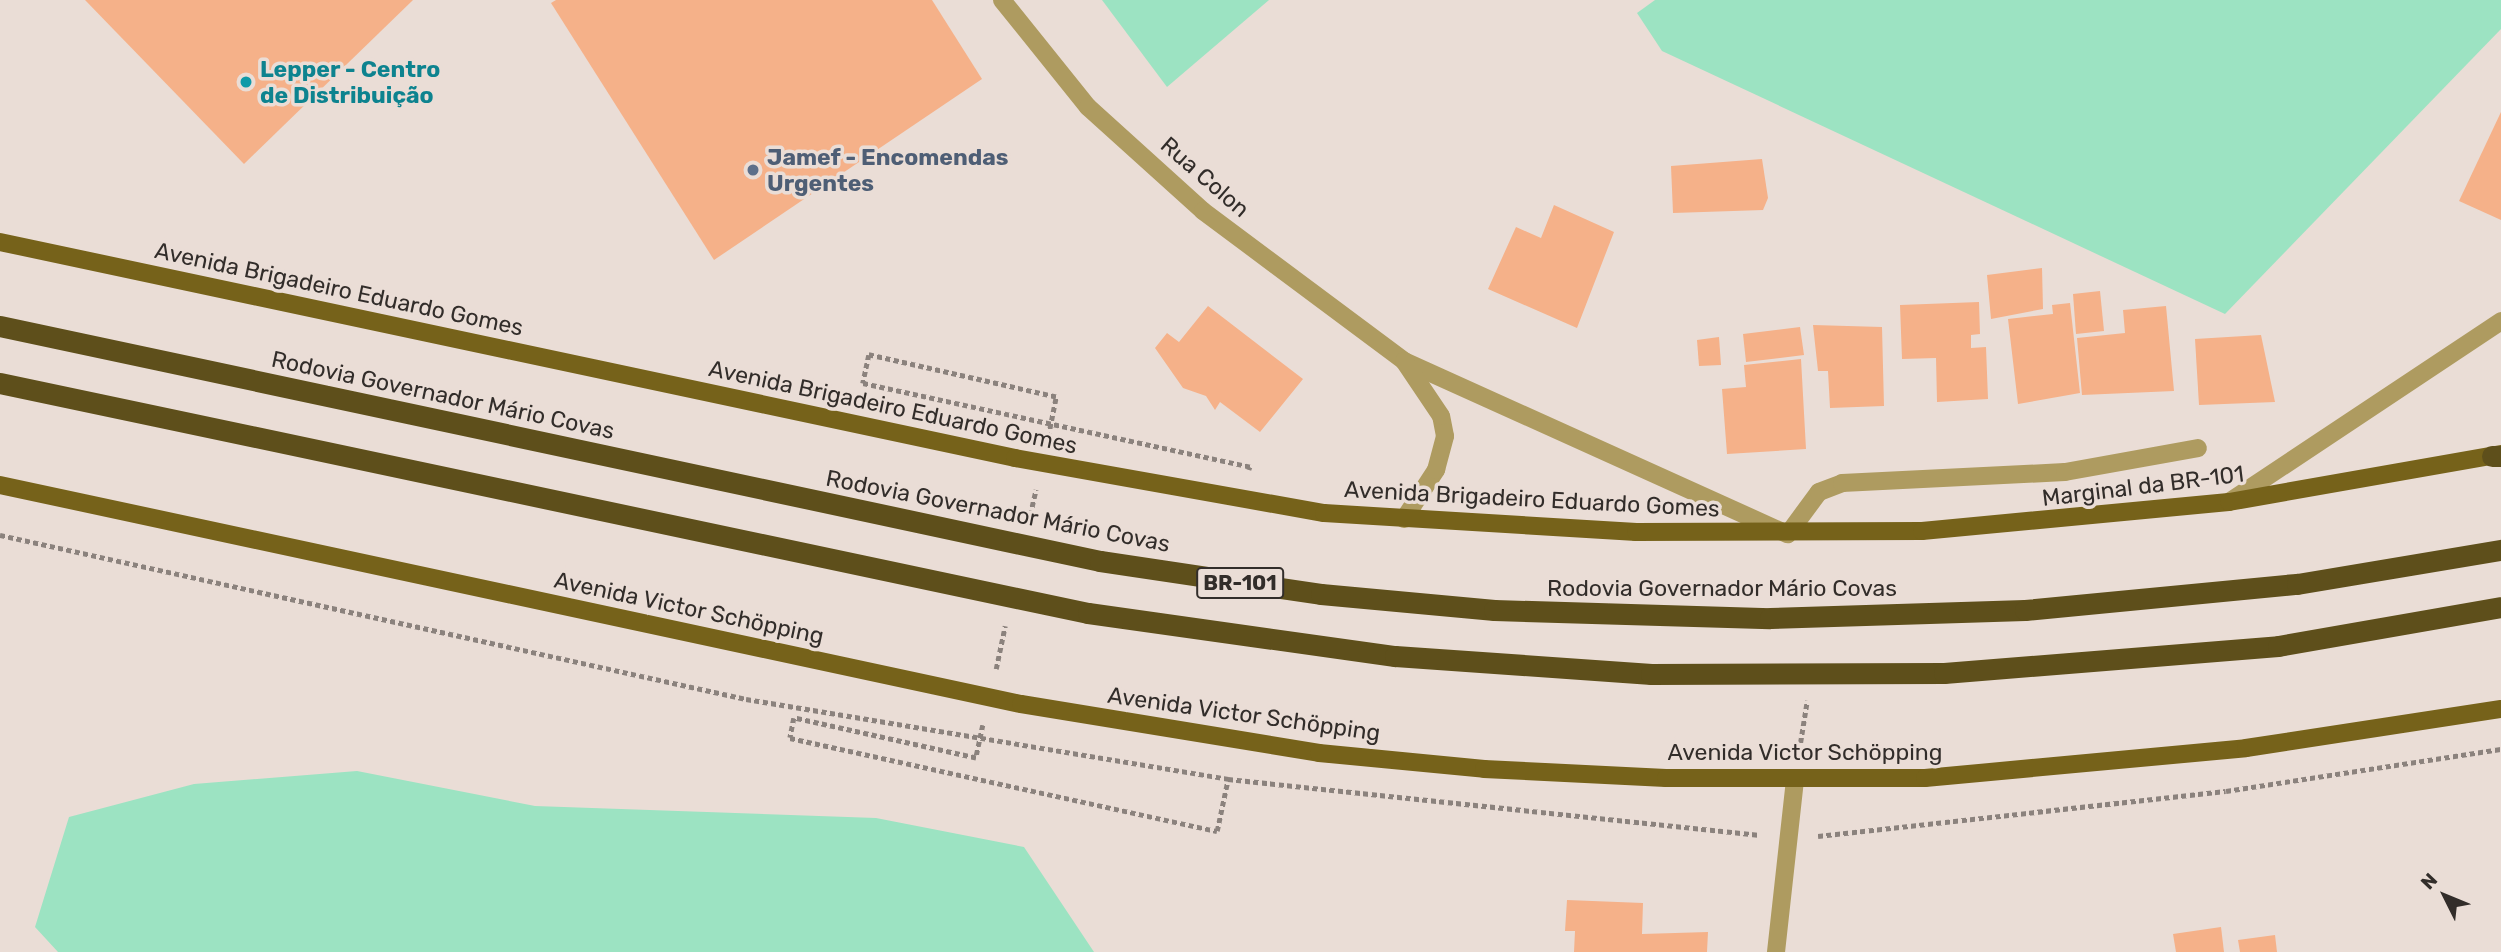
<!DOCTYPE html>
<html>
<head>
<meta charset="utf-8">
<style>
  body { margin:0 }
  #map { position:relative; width:2501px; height:952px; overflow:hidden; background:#eaddd6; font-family:Rubik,sans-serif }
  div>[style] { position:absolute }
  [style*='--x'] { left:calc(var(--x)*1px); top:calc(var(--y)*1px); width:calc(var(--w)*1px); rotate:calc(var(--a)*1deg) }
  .green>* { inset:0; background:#9ce3c2 }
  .building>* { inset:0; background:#f5b189 }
  .path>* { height:4.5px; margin-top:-2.25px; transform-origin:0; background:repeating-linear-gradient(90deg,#8b827d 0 5px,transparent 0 8.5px) }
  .minor>* { height:18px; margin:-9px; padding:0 9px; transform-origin:9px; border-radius:9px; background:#ae9b60 }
  .major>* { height:18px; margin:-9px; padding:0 9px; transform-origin:9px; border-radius:9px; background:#76621a }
  .highway>* { height:21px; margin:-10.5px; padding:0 10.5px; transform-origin:10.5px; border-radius:10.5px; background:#5e4f1b }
  .dots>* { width:19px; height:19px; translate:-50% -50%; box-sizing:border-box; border:4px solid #eaddd6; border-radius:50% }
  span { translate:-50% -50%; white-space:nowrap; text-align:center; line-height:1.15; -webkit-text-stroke:7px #eaddd6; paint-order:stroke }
  .shield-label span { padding:2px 5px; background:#eaddd6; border:2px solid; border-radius:5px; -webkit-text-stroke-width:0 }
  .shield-label { font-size:21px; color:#322d2a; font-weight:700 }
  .culture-label { font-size:23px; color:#0d838f; font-weight:700 }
  .left { translate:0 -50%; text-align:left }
  .service-label { font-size:23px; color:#4e5e75; font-weight:700 }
  .street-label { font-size:23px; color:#322d2a }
  .north { position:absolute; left:2410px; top:861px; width:70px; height:70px; -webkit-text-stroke:5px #eaddd6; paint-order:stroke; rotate:313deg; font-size:19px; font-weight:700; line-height:28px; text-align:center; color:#322d2a }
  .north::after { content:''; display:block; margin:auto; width:24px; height:32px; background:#322d2a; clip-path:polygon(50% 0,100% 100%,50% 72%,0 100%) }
</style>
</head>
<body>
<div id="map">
  <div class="green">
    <div style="clip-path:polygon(1102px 0,1269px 0,1167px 87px)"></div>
    <div style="clip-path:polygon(1655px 0,2501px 0,2501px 29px,2225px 314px,1662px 51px,1637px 13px)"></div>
    <div style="clip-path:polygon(357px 771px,535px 806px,876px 818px,1024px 847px,1094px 952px,58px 952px,35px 927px,69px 817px,194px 784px)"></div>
  </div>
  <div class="building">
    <div style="clip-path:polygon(85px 0,413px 0,244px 164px)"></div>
    <div style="clip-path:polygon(556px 0,932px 0,982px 79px,714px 260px,551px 3px)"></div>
    <div style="clip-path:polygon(2501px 112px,2501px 220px,2459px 201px)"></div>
    <div style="clip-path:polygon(1762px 159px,1768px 198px,1763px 210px,1673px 213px,1671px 166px)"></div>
    <div style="clip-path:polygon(1554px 205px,1614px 232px,1577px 328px,1488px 289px,1516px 227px,1541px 238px)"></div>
    <div style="clip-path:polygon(2042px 268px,2043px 309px,1991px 319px,1987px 275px)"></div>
    <div style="clip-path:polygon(2100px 291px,2104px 331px,2076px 334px,2073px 294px)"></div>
    <div style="clip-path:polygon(1979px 302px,1980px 334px,1971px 335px,1971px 348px,1986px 347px,1988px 399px,1937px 402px,1936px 358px,1902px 359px,1900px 305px)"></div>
    <div style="clip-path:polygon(2070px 303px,2080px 393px,2018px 404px,2008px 319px,2053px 314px,2052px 305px)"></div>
    <div style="clip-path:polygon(1208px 306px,1303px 379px,1260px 432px,1220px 402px,1215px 410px,1206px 396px,1183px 388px,1155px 348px,1167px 333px,1179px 342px)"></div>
    <div style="clip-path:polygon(2166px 306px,2174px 391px,2082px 395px,2077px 338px,2125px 333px,2123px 310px)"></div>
    <div style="clip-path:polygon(1813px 325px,1882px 327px,1884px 406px,1830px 408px,1828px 371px,1818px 371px)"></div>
    <div style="clip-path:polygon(1800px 327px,1804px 355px,1746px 362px,1743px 334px)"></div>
    <div style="clip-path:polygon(2261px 335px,2275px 402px,2199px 405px,2195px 339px)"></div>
    <div style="clip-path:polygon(1719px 337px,1721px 365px,1699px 366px,1697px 340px)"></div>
    <div style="clip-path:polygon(1801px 359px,1806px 449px,1727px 454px,1722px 389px,1746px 387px,1744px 365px)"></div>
    <div style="clip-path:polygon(1567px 900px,1643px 903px,1642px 934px,1708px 932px,1707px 952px,1574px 952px,1575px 931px,1565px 931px)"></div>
    <div style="clip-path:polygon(2221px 927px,2224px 952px,2176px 952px,2173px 934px)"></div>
    <div style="clip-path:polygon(2275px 935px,2277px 952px,2240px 952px,2238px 940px)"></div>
  </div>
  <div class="path">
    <div style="--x:1048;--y:437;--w:41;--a:-78.7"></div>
    <div style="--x:1056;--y:397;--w:192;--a:-167.3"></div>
    <div style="--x:869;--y:355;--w:29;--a:102"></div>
    <div style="--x:863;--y:383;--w:396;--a:12.2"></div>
    <div style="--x:1250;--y:467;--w:3;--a:108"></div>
    <div style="--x:1030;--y:515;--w:26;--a:-77"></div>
    <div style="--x:0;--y:535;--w:764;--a:12.4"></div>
    <div style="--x:746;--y:699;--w:489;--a:9.4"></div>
    <div style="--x:1228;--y:779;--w:535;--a:6.01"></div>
    <div style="--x:996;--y:669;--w:44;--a:-78.2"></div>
    <div style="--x:983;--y:725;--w:34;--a:102"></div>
    <div style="--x:976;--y:758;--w:186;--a:-167.6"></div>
    <div style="--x:794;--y:718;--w:20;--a:101"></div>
    <div style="--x:790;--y:738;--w:437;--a:12.3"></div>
    <div style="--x:1217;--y:831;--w:53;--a:-78.1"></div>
    <div style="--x:1799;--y:751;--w:51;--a:-80.9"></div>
    <div style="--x:1818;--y:836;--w:410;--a:-6.3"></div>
    <div style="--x:2226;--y:791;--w:278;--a:-8.7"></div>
  </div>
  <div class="minor">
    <div style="--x:1002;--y:0;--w:137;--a:51.2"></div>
    <div style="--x:1088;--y:107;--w:155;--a:42.1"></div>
    <div style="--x:1203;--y:211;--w:251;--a:36.7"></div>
    <div style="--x:1404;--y:361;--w:421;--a:24.3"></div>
    <div style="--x:1788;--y:534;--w:52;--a:-53.6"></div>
    <div style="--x:1819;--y:492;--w:25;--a:-21"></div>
    <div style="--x:1842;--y:483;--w:223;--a:-2.8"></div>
    <div style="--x:2065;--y:472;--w:135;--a:-10.2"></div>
    <div style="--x:2229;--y:502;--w:327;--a:-33.6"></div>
    <div style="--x:1404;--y:519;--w:59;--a:-56.9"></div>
    <div style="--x:1436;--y:470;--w:35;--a:-75"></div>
    <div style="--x:1445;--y:436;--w:20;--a:-101"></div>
    <div style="--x:1441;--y:416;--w:66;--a:-123.9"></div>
    <div style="--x:1776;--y:952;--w:173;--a:-83.7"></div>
  </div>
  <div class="major">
    <div style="--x:0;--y:242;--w:1038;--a:12.01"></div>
    <div style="--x:1015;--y:458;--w:314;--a:10.1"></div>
    <div style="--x:1324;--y:513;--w:313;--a:3.5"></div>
    <div style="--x:1636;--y:532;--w:286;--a:-0.2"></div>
    <div style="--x:1922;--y:531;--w:308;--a:-5.4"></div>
    <div style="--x:2229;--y:502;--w:276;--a:-10"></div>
    <div style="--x:0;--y:485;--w:1044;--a:12.11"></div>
    <div style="--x:1021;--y:704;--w:302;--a:9.3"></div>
    <div style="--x:1319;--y:753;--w:166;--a:5.5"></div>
    <div style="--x:1484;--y:769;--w:182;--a:2.8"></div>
    <div style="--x:1666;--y:778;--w:259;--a:0"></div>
    <div style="--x:1925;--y:778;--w:322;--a:-5.3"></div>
    <div style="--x:2246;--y:748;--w:258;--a:-8.7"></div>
  </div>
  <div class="highway">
    <div style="--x:0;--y:326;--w:1125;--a:12.06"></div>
    <div style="--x:1100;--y:561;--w:223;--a:8.5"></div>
    <div style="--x:1321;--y:594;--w:174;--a:5.3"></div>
    <div style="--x:1494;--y:610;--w:276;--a:1.7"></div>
    <div style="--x:1770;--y:618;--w:255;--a:-1.8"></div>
    <div style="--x:2025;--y:610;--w:273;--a:-5.5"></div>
    <div style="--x:2297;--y:584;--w:207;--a:-9.5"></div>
    <div style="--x:0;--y:383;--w:1112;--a:11.94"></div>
    <div style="--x:1088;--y:613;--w:310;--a:8"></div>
    <div style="--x:1395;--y:656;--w:257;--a:4"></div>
    <div style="--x:1651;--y:674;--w:293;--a:-0.2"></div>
    <div style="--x:1944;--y:673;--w:335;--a:-4.6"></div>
    <div style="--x:2278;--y:646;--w:226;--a:-9.9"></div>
    <div style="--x:2492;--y:456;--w:9;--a:0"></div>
  </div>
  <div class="dots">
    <div style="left:246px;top:82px;background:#0f9aa8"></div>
    <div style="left:753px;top:170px;background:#5c6f8a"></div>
  </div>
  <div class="shield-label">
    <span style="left:1240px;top:583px">BR-101</span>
  </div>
  <div class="culture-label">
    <span class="left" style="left:260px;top:82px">Lepper - Centro<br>de Distribuição</span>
  </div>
  <div class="service-label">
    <span class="left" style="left:767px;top:170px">Jamef - Encomendas<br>Urgentes</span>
  </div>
  <div class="street-label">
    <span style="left:1205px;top:177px;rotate:41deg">Rua Colon</span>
    <span style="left:339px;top:289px;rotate:12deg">Avenida Brigadeiro Eduardo Gomes</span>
    <span style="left:443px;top:395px;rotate:12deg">Rodovia Governador Mário Covas</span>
    <span style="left:893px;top:407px;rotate:12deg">Avenida Brigadeiro Eduardo Gomes</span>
    <span style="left:2143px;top:486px;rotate:-7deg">Marginal da BR-101</span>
    <span style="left:1532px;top:499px;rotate:3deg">Avenida Brigadeiro Eduardo Gomes</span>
    <span style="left:998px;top:511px;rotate:11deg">Rodovia Governador Mário Covas</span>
    <span style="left:1722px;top:588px">Rodovia Governador Mário Covas</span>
    <span style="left:689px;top:608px;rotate:12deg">Avenida Victor Schöpping</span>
    <span style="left:1244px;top:714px;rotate:8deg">Avenida Victor Schöpping</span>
    <span style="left:1805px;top:752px">Avenida Victor Schöpping</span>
  </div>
  <div class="north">N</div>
</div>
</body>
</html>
